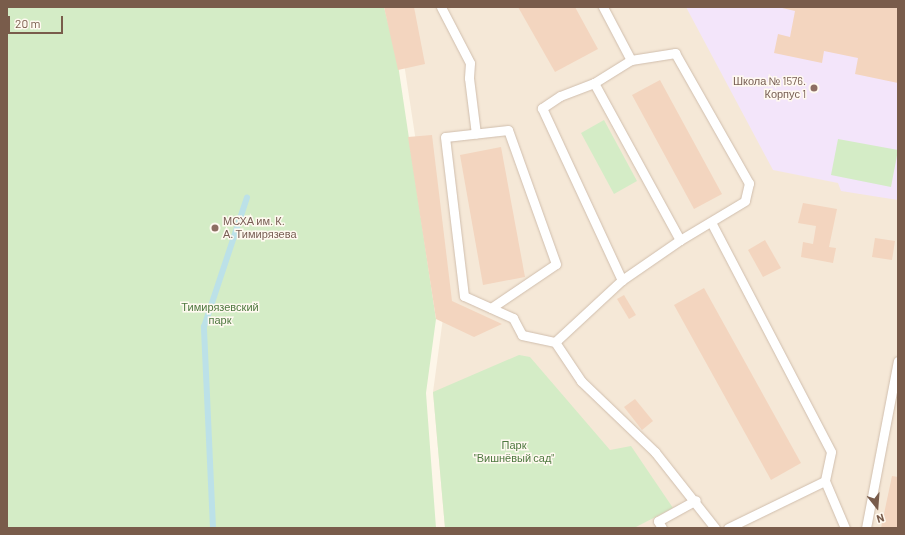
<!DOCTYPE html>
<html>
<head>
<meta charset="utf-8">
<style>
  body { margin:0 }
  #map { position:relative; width:905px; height:535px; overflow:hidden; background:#fdf6e9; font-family:Barlow,sans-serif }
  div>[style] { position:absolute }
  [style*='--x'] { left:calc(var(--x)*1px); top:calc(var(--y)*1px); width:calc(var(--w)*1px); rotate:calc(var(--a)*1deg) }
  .residential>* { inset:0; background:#f5e8d7 }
  .education>* { inset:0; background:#f3e5fa }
  .green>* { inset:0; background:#d4ecc6 }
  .stream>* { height:5.5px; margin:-2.75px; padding:0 2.75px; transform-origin:2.75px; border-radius:2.75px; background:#bce1e8 }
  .building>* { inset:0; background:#f3d5bf }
  .roads { filter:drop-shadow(0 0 1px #d0bead) drop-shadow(0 0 1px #d0bead) }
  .service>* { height:9px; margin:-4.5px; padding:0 4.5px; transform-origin:4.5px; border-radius:4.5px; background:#fff }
  .dots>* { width:11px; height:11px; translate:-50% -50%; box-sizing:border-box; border:2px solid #fff9f0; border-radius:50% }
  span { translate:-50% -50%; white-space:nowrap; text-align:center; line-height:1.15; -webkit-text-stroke:3px #fff9f0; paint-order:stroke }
  .education-label { font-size:11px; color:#785e54 }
  .right { translate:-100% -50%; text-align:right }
  .left { translate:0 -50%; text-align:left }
  .park-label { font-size:11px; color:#4f7940 }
  .frame { position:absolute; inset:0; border:8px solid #795c4b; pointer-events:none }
  .north { position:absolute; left:857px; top:487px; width:40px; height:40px; -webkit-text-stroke:3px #fff9f0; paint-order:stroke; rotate:163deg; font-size:11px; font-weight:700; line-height:16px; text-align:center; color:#795c4b }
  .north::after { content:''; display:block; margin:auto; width:14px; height:18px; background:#795c4b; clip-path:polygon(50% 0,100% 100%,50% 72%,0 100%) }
  .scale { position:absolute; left:8px; top:16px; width:55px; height:18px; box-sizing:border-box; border:2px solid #795c4b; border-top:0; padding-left:5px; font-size:12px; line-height:14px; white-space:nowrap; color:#795c4b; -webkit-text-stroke:3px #fff9f0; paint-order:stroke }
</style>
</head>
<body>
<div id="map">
  <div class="residential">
    <div style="clip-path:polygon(392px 7px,898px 7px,898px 528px,445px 528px,433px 392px,443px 318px,403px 57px)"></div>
  </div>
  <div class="education">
    <div style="clip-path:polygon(686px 7px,898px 7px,898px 200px,841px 191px,838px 183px,773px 170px)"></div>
  </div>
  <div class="green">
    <div style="clip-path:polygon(7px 7px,384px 7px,397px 58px,436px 319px,426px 393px,436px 528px,7px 528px)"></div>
    <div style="clip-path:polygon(604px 120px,637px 181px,614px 194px,581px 133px)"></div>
    <div style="clip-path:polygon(838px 139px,898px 150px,891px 187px,831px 175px)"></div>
    <div style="clip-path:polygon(519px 355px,530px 357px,610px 450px,631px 446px,673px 508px,634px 528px,445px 528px,433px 392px)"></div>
  </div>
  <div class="stream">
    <div style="--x:213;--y:528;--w:201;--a:-92.6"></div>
    <div style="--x:204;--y:327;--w:136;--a:-71.6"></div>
  </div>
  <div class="building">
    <div style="clip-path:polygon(384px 7px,414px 7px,425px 64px,398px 70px)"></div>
    <div style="clip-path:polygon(518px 7px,575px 7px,598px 49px,555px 72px)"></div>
    <div style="clip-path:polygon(778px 7px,898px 7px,898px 83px,855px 74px,858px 58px,824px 51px,822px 63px,774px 53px,778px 34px,790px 37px,795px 11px)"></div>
    <div style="clip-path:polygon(660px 80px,722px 194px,694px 209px,632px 95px)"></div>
    <div style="clip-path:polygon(432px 135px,452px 301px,502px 324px,474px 337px,436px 319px,408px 137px)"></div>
    <div style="clip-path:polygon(501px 147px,525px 277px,483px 285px,460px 155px)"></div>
    <div style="clip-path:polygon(803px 203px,837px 209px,829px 247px,836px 248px,833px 263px,801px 257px,803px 242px,813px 244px,816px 226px,798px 223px)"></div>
    <div style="clip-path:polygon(875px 238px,895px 241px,892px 260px,872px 257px)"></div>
    <div style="clip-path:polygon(765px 240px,781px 268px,763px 277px,748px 250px)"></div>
    <div style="clip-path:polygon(704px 288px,801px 463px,771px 480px,674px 305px)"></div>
    <div style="clip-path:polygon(624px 295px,636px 315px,629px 319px,617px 299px)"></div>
    <div style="clip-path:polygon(635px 399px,653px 421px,642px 430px,624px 407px)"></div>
    <div style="clip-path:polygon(892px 476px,898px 477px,898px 528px,881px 528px)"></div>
  </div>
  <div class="roads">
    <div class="service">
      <div style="--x:441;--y:7;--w:63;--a:62.6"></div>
      <div style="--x:470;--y:63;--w:15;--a:94"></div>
      <div style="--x:469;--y:78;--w:56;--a:82.9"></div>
      <div style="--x:603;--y:7;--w:60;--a:62.2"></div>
      <div style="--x:675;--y:53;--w:150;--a:60.4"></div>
      <div style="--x:749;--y:183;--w:18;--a:103"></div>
      <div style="--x:745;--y:201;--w:76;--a:149"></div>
      <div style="--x:680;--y:240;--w:179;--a:-118.7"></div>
      <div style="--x:594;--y:83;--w:44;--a:-31.9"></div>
      <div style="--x:631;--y:60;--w:45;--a:-9"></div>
      <div style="--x:594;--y:83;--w:36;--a:159"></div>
      <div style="--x:560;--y:96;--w:22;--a:146"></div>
      <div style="--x:542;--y:108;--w:190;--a:65.1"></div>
      <div style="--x:711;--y:222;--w:259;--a:62.4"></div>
      <div style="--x:831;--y:452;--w:30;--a:102"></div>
      <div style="--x:825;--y:481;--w:51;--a:66.9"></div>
      <div style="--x:680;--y:240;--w:70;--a:145.4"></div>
      <div style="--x:622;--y:280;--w:91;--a:137.2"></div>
      <div style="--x:555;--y:342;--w:47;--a:56.3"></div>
      <div style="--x:581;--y:381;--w:103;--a:43.8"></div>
      <div style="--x:655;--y:452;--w:97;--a:51.7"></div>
      <div style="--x:491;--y:308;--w:78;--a:-34.1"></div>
      <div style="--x:556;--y:264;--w:142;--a:-109.7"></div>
      <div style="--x:508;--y:130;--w:63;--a:173.7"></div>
      <div style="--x:445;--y:137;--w:160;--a:83.2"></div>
      <div style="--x:464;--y:296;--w:54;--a:24.2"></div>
      <div style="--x:513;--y:318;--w:19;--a:62"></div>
      <div style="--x:522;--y:335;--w:34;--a:12"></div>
      <div style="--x:662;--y:528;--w:8;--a:-120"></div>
      <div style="--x:658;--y:521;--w:43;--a:-28.9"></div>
      <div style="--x:728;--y:528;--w:108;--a:-25.9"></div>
      <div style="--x:866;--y:528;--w:170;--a:-79.2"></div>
    </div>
  </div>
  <div class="dots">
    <div style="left:814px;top:88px;background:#8d6e63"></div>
    <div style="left:215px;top:228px;background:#8d6e63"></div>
  </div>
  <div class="education-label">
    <span class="right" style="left:806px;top:88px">Школа № 1576.<br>Корпус 1</span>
    <span class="left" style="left:223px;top:228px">МСХА им. К.<br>А. Тимирязева</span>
  </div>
  <div class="park-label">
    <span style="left:220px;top:314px">Тимирязевский<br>парк</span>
    <span style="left:514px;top:452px">Парк<br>"Вишнёвый сад"</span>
  </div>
  <div class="frame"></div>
  <div class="north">N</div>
  <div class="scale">20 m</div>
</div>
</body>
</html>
